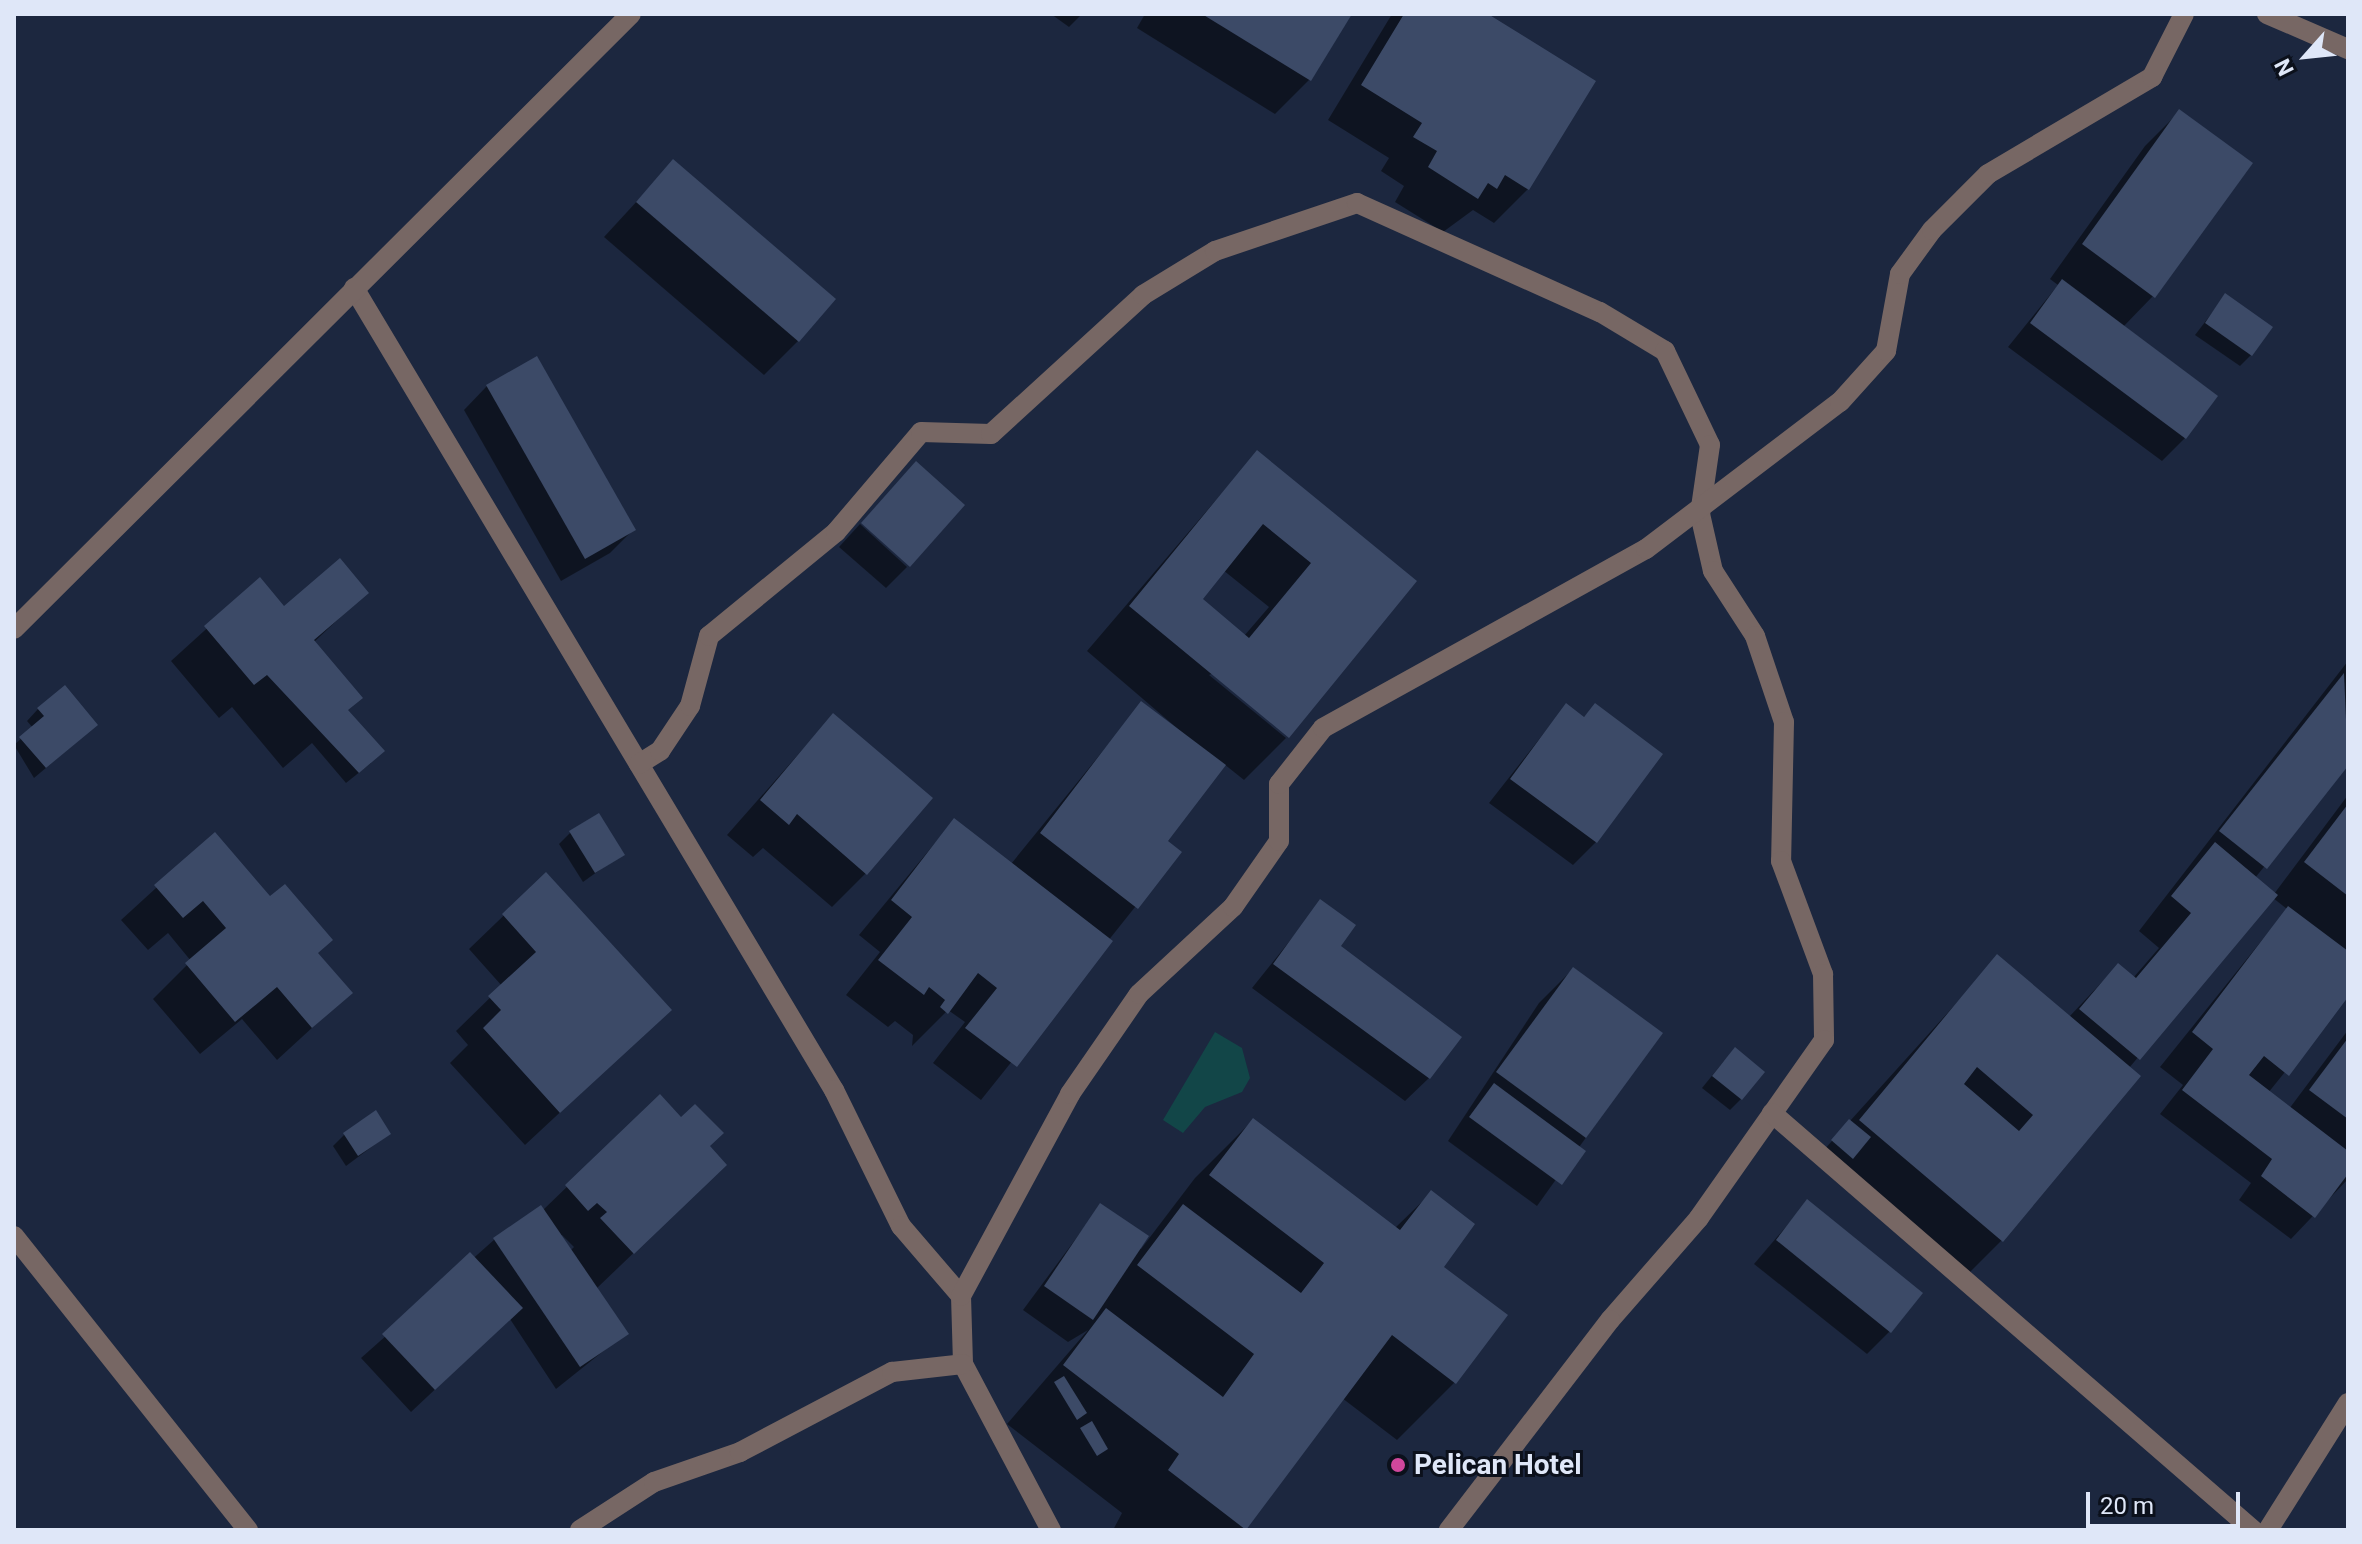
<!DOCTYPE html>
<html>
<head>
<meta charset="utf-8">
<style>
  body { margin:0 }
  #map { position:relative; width:2362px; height:1544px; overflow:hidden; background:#1c273f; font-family:Roboto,sans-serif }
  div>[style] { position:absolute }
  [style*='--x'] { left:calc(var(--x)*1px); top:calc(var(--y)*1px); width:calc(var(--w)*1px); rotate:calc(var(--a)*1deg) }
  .water>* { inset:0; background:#124648 }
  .shadow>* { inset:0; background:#0007 }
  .building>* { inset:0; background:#3c4a67 }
  .street>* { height:20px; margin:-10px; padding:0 10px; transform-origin:10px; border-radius:10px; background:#776764 }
  .dots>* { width:22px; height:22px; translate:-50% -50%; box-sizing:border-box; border:4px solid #0b101b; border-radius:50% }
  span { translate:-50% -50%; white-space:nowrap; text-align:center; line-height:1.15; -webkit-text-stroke:6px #0b101b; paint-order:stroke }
  .poi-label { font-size:28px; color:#dfe7f8; font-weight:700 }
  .left { translate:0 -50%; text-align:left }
  .frame { position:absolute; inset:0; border:16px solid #dfe7f8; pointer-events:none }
  .north { position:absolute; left:2266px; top:16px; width:80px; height:80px; -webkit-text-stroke:6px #0b101b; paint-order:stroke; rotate:243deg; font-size:22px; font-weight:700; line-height:32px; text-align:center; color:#dfe7f8 }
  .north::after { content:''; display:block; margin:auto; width:28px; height:36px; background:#dfe7f8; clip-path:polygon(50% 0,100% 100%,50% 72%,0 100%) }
  .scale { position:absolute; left:2086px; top:1492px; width:154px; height:36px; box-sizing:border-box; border:4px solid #dfe7f8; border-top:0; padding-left:10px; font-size:24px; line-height:28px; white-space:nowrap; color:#dfe7f8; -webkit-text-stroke:6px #0b101b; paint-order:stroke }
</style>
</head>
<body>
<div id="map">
  <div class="water">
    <div style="clip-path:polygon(1215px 1032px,1242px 1048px,1250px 1078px,1242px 1092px,1205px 1107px,1183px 1133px,1163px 1120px)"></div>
  </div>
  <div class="shadow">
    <div style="clip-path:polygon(1051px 14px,1082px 14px,1069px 27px)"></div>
    <div style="clip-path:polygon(1145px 14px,1350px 14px,1309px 80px,1275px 114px,1137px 28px)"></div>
    <div style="clip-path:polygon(1392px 14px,1484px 14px,1528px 189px,1494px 223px,1473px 210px,1443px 232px,1395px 202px,1404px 186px,1381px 171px,1389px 158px,1328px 120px)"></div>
    <div style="clip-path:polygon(2179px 112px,2153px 296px,2123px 327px,2185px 438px,2162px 461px,2008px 347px,2058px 285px,2050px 279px,2145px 146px)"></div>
    <div style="clip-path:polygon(673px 162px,798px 341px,764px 375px,604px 237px)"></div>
    <div style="clip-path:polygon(2225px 296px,2251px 355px,2240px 366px,2195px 335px)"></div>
    <div style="clip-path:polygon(487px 386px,633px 530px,610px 553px,561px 581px,464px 410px)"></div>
    <div style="clip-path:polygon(evenodd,1257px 452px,1414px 581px,1209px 675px,1286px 738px,1244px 780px,1224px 764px,1165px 841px,1179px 852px,981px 1100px,933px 1063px,965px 1022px,948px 1010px,912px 1046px,913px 1035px,895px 1021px,888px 1027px,846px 995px,880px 952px,859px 935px,954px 820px,1011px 864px,1141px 704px,1199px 747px,1087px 651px,1257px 452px,1223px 570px,1269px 607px,1244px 636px,1200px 599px,1223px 570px)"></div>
    <div style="clip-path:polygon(860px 524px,907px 567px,886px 588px,839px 547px)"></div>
    <div style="clip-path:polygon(260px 580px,284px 609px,366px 593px,313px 643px,371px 763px,346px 783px,312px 743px,283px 768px,232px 707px,219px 718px,171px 661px)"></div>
    <div style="clip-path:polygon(2348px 661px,2348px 763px,2255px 878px,2274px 894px,2348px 795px,2348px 994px,2268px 1093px,2289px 1109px,2348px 1030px,2348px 1179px,2291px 1239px,2239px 1200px,2251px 1183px,2160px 1114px,2183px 1085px,2160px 1067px,2287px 909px,2273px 898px,2129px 1068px,2002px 1240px,1958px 1284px,1822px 1152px,1998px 957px,2069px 1017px,2118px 965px,2133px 978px,2159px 948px,2139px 931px)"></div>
    <div style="clip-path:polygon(1566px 705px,1583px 718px,1595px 705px,1596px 842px,1573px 865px,1489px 803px)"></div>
    <div style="clip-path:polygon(38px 709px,84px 736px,34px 778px,14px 745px,33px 728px,27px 721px)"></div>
    <div style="clip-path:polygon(833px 715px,866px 873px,832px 907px,763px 848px,753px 857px,727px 835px)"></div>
    <div style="clip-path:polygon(570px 833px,622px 854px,583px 882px,559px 844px)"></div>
    <div style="clip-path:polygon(214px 835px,350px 993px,277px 1060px,242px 1019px,200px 1054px,153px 999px,191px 961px,168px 933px,148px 950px,121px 920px)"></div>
    <div style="clip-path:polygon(546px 875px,670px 1010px,525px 1145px,450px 1063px,468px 1045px,456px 1031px,502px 986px,469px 949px)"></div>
    <div style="clip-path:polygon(1321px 902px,1338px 947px,1429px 1078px,1405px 1101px,1252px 988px)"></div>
    <div style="clip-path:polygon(1573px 969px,1660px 1034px,1537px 1206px,1448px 1141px,1539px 1003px)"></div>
    <div style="clip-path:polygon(1724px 1061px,1741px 1099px,1730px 1110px,1702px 1088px)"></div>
    <div style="clip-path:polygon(evenodd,660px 1097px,707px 1147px,691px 1198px,596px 1289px,626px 1333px,556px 1389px,510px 1319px,411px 1412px,361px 1358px,495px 1239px,543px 1210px,660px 1097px,562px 1235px,574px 1247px,570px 1251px,560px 1236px,562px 1235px)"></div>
    <div style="clip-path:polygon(1253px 1120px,1395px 1228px,1431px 1193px,1454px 1383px,1397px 1440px,1342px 1398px,1242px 1530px,1113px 1530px,1122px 1513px,1007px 1424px,1088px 1330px,1068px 1342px,1023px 1310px,1100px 1206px,1141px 1249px,1195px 1178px)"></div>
    <div style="clip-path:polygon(389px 1134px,346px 1166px,333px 1146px,344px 1135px)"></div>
    <div style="clip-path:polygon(1807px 1202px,1890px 1331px,1867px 1354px,1754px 1264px)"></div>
  </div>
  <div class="building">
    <div style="clip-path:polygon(1202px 14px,1352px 14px,1311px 81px)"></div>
    <div style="clip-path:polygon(1404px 14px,1488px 14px,1596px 81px,1529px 190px,1505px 175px,1497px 189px,1488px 183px,1478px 199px,1428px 167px,1437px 151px,1413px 137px,1422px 123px,1361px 85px)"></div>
    <div style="clip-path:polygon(2179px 109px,2253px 163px,2155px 298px,2082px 244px)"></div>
    <div style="clip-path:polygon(673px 159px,836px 299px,799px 342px,636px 202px)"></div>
    <div style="clip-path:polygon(2062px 279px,2218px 396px,2186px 439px,2030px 323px)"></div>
    <div style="clip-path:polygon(2225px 293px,2273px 327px,2252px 356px,2205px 323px)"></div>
    <div style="clip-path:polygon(537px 356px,636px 530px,585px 559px,486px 385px)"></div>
    <div style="clip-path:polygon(evenodd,1257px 450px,1417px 581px,1289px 738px,1129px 606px,1257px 450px,1263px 524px,1311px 563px,1249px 638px,1203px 599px,1263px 524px)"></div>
    <div style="clip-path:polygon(916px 461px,965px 505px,910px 567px,861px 523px)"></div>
    <div style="clip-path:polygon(340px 558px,369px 593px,314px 640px,363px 698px,348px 710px,385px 751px,359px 773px,267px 675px,254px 685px,204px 626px,260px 577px,284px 606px)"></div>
    <div style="clip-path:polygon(2344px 673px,2348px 766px,2267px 869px,2219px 831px)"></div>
    <div style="clip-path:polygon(65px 685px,98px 725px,46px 768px,19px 737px,44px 716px,37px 708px)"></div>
    <div style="clip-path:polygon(1141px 701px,1226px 765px,1168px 841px,1182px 852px,1138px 909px,1040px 833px)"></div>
    <div style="clip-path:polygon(1566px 703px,1584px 717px,1595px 703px,1663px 754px,1597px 843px,1510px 779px)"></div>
    <div style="clip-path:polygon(833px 713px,933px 798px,867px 875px,797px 814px,789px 825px,760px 800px)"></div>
    <div style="clip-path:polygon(2348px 804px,2348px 896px,2304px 862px)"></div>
    <div style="clip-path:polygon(599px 813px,625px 855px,595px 873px,569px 831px)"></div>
    <div style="clip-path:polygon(954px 818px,1113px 941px,1017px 1067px,965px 1028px,997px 988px,978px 973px,948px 1014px,940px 1007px,945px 1000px,929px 987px,924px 995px,878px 960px,912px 917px,891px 900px)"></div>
    <div style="clip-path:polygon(215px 832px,270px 896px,285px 884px,333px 940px,318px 953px,353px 993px,312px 1028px,277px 987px,235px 1022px,185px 963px,226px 928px,203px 901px,183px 918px,154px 885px)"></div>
    <div style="clip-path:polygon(2215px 842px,2278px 895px,2140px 1060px,2079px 1009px,2118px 963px,2136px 978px,2191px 913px,2171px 896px)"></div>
    <div style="clip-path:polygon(546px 872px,672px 1010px,560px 1113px,483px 1028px,501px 1010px,488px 996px,536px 952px,502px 914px)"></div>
    <div style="clip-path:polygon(1320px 899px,1356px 925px,1341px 946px,1462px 1037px,1430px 1079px,1273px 964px)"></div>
    <div style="clip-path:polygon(2288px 906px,2348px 951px,2348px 997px,2289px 1076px,2264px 1056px,2249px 1075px,2348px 1151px,2348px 1174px,2315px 1218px,2261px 1176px,2272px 1159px,2182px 1090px,2213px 1049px,2192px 1032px)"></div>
    <div style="clip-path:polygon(evenodd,1997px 954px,2141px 1076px,2003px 1242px,1859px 1120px,1997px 954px,1977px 1067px,2033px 1115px,2019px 1131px,1964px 1084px,1977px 1067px)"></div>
    <div style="clip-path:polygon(1573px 967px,1663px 1033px,1586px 1138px,1496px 1072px)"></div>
    <div style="clip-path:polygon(2348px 1038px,2348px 1119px,2309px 1090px)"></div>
    <div style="clip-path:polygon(1735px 1047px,1765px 1072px,1742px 1100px,1712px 1076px)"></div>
    <div style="clip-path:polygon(1494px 1083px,1586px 1151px,1562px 1185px,1469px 1117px)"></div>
    <div style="clip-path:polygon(660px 1094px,681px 1117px,695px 1104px,724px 1133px,710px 1146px,727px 1165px,634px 1254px,600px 1218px,607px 1212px,597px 1203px,588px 1211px,565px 1185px)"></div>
    <div style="clip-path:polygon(376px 1110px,391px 1134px,358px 1156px,343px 1133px)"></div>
    <div style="clip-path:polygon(1253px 1118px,1400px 1230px,1431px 1190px,1475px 1224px,1444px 1267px,1508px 1315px,1456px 1384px,1392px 1335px,1246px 1530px,1168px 1470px,1179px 1454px,1063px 1365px,1106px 1308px,1223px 1397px,1254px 1354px,1137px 1265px,1183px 1204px,1301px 1293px,1324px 1263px,1209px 1175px)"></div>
    <div style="clip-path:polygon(1849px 1119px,1871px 1137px,1853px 1159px,1831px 1140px)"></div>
    <div style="clip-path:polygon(1807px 1199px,1923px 1293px,1891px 1333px,1776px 1240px)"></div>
    <div style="clip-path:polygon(1100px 1203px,1149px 1236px,1093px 1320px,1044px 1286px)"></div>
    <div style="clip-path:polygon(541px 1205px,629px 1334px,580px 1367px,493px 1238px)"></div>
    <div style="clip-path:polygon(470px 1252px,523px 1308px,435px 1390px,382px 1334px)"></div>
    <div style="clip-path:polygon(1064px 1376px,1087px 1413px,1077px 1420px,1054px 1382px)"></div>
    <div style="clip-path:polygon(1092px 1421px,1108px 1449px,1097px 1456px,1080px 1428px)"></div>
  </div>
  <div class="street">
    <div style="--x:2267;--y:14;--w:88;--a:23.4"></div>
    <div style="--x:354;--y:288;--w:935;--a:59.1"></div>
    <div style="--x:834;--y:1090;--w:152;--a:63.8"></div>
    <div style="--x:901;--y:1226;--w:92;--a:49.4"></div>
    <div style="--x:961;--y:1296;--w:68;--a:88.3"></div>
    <div style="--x:963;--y:1364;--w:188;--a:62.1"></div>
    <div style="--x:14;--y:629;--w:871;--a:-44.91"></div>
    <div style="--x:639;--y:764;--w:25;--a:-32"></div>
    <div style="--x:660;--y:751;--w:54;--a:-56.3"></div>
    <div style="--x:690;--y:706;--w:73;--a:-74.8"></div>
    <div style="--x:709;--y:636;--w:164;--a:-39.3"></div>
    <div style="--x:836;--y:532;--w:131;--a:-49.6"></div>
    <div style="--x:921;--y:432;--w:70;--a:1.6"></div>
    <div style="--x:991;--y:434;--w:206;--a:-42.4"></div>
    <div style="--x:1143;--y:295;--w:84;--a:-31.4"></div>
    <div style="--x:1215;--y:251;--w:150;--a:-18.7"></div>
    <div style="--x:1357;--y:203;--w:266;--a:24.2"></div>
    <div style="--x:1600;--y:312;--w:76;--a:31"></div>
    <div style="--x:1665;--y:351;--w:104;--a:64.4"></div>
    <div style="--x:1710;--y:445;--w:70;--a:98.2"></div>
    <div style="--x:1700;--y:514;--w:58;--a:77.2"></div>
    <div style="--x:1713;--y:571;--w:77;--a:57.1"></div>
    <div style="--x:1755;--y:636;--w:91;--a:71.4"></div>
    <div style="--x:1784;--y:722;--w:139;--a:91.2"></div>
    <div style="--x:1781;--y:861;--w:121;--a:69.6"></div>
    <div style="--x:1823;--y:974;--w:66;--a:89.1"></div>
    <div style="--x:1824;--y:1040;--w:218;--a:125.1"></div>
    <div style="--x:1699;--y:1218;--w:135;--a:131.1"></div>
    <div style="--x:1610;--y:1320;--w:265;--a:127.5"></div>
    <div style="--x:1772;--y:1113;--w:637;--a:40.92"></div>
    <div style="--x:14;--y:1236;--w:376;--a:51.5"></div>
    <div style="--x:961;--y:1296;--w:230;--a:-61.6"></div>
    <div style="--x:1070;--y:1094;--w:121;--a:-55.4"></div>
    <div style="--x:1139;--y:994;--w:128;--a:-42.8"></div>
    <div style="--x:1233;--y:907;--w:80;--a:-55.1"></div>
    <div style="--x:1279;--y:841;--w:57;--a:-90"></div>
    <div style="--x:1279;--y:784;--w:71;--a:-51.8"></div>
    <div style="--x:1323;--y:728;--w:369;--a:-29"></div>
    <div style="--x:1646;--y:549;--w:243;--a:-37.2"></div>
    <div style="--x:1840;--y:402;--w:69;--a:-48"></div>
    <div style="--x:1886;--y:351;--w:78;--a:-79.7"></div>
    <div style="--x:1900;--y:274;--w:54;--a:-54"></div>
    <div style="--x:1932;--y:230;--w:79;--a:-45"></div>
    <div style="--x:1988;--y:174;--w:191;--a:-30.6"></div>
    <div style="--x:2152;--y:77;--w:71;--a:-63.1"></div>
    <div style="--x:580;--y:1530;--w:88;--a:-33"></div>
    <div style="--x:654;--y:1482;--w:91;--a:-19.2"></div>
    <div style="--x:740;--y:1452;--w:172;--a:-27.8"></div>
    <div style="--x:892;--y:1372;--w:71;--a:-6.4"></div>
    <div style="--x:2268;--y:1530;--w:150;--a:-57.8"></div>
  </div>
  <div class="dots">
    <div style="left:1398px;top:1465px;background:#d1479c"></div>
  </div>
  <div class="poi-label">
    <span class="left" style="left:1414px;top:1465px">Pelican Hotel</span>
  </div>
  <div class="frame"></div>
  <div class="north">N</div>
  <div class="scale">20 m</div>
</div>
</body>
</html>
